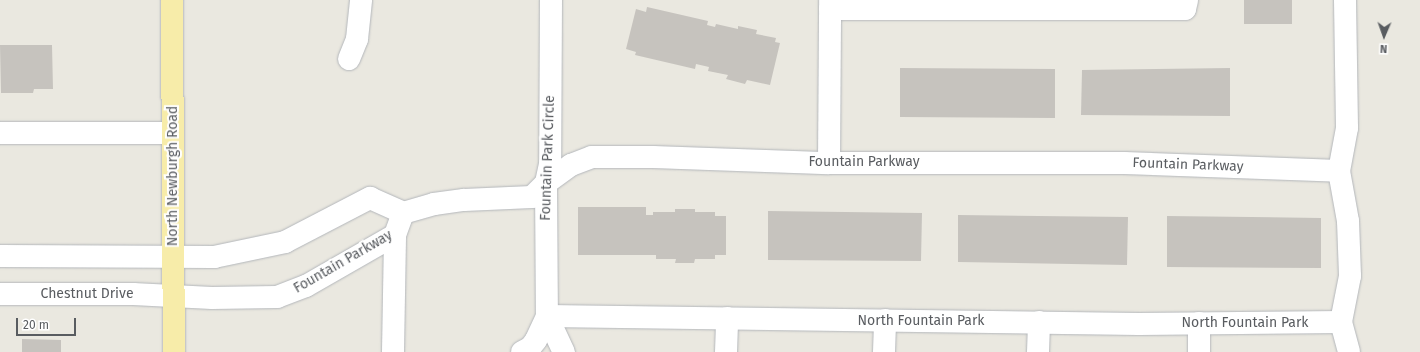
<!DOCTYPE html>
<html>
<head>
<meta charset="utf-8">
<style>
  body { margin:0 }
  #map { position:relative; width:1420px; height:352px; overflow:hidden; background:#eae8e0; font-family:"Fira Sans",sans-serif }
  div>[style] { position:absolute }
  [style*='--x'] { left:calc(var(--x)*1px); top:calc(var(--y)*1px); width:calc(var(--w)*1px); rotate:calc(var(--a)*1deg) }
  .building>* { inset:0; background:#c6c3be }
  .roads { filter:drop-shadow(0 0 1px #b3b6ba) drop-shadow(0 0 1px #b3b6ba) }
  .minor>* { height:22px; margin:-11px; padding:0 11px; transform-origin:11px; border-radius:11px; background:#fff }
  .major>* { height:22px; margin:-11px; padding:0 11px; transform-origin:11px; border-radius:11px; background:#f7eca9 }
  span { translate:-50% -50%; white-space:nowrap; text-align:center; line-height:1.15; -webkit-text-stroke:4px #fff; paint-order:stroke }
  .street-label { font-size:14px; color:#595c60 }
  .north { position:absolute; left:1364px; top:16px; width:40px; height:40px; -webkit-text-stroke:3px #fff; paint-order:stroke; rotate:182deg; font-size:11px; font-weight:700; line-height:16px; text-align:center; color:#595c60 }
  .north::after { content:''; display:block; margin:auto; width:14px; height:18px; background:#595c60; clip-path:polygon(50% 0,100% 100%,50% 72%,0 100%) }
  .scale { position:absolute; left:16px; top:318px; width:60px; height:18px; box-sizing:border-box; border:2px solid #595c60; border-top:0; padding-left:5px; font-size:12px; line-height:14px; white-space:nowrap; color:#595c60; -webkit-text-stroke:3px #fff; paint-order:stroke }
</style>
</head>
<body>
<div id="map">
  <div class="building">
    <div style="clip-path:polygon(1244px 0,1292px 0,1292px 24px,1244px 24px)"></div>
    <div style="clip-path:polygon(647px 7px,708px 21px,707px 25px,715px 27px,716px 24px,738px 29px,738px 26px,757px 30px,756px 34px,776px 38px,775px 42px,780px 43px,770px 85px,747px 80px,745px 84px,726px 79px,728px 75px,708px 71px,709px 67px,696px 64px,695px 69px,635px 55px,636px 52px,626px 49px,636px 9px,646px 12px)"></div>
    <div style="clip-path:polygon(0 45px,52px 45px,53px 89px,34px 89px,33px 93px,1px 93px)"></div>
    <div style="clip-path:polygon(900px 68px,1055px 69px,1055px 118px,900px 117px)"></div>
    <div style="clip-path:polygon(1230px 68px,1230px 116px,1081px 115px,1082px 70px)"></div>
    <div style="clip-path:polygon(578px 207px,646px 207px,646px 215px,653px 215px,653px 212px,675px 212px,675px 209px,695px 209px,695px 212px,715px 212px,715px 216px,726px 216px,726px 255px,715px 255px,715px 259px,695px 259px,694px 263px,675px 263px,676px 259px,656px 259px,656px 255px,578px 255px)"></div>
    <div style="clip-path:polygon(768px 211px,922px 213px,921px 261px,768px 260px)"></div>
    <div style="clip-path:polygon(958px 215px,1128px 217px,1127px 265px,958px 262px)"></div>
    <div style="clip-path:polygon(1167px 216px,1321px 218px,1321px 268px,1167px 267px)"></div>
    <div style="clip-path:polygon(22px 339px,61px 340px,61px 352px,22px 352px)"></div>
  </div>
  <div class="roads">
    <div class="minor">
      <div style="--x:551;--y:0;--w:164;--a:90.3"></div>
      <div style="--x:550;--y:164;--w:19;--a:102"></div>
      <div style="--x:546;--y:183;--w:133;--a:89.6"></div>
      <div style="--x:547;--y:316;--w:40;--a:65"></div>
      <div style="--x:1345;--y:0;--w:128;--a:89.1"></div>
      <div style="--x:1347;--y:128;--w:44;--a:100.5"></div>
      <div style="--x:1339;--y:171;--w:51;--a:79.8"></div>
      <div style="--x:1348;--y:221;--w:55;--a:87.9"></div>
      <div style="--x:1350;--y:276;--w:47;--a:101.1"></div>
      <div style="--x:1341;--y:322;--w:31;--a:75"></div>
      <div style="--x:830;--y:9;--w:355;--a:0"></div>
      <div style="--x:1185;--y:9;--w:9;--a:-77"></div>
      <div style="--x:349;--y:59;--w:22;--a:-68"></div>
      <div style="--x:357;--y:39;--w:39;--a:-84"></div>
      <div style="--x:0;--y:133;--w:173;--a:0"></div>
      <div style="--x:829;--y:163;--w:163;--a:-89.6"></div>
      <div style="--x:0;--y:256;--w:214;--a:0.3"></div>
      <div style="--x:214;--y:257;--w:73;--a:-11.9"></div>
      <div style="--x:285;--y:242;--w:96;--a:-27.4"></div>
      <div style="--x:370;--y:198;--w:36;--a:24"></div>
      <div style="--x:403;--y:213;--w:32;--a:-16"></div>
      <div style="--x:434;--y:204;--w:30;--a:-8"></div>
      <div style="--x:464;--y:200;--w:68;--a:-2.5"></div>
      <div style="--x:532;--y:197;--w:20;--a:-45"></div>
      <div style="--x:546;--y:183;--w:31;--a:-36"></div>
      <div style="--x:571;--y:165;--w:22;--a:-21"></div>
      <div style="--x:592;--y:157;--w:61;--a:0"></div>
      <div style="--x:653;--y:157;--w:176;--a:2"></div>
      <div style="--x:829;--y:163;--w:295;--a:0"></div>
      <div style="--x:1124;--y:163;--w:215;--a:2.1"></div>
      <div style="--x:0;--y:294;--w:133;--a:0"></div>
      <div style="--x:133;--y:294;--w:79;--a:2.9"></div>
      <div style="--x:212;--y:298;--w:65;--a:-0.9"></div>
      <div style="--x:277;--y:297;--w:31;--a:-21"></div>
      <div style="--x:306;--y:286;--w:103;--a:-29.8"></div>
      <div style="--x:395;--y:235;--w:23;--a:-70"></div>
      <div style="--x:393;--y:352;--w:117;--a:-89"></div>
      <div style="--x:522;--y:352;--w:9;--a:-27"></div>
      <div style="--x:530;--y:348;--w:10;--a:-53"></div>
      <div style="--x:536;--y:340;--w:26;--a:-65"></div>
      <div style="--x:547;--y:316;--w:592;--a:0.77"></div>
      <div style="--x:1139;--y:324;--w:202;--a:-0.6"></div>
      <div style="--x:726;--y:352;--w:34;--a:-88"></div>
      <div style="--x:884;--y:352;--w:32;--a:-88"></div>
      <div style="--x:1038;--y:352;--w:30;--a:-88"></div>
      <div style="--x:1199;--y:352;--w:29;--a:-90"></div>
    </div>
    <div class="major">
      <div style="--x:172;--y:0;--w:352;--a:89.7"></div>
    </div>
  </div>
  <div class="street-label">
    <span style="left:548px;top:158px;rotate:-88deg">Fountain Park Circle</span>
    <span style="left:864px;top:162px">Fountain Parkway</span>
    <span style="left:1188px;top:165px;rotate:2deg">Fountain Parkway</span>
    <span style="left:173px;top:176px;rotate:-90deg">North Newburgh Road</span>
    <span style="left:343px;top:262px;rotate:-30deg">Fountain Parkway</span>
    <span style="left:87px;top:294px">Chestnut Drive</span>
    <span style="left:921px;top:321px">North Fountain Park</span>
    <span style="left:1245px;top:323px">North Fountain Park</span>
  </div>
  <div class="north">N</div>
  <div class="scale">20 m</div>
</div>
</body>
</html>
